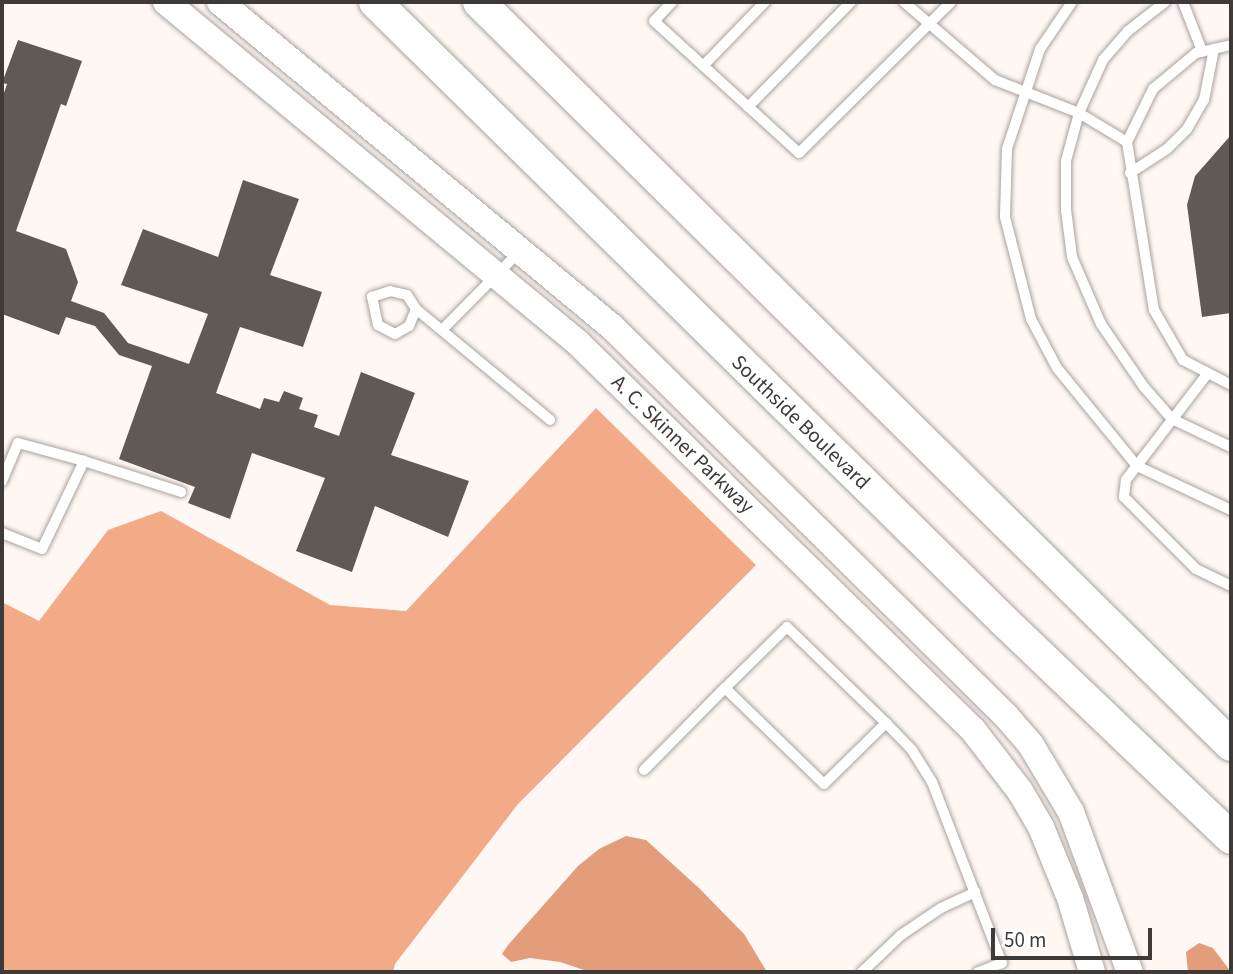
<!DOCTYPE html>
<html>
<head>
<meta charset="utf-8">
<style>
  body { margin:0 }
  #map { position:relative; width:1233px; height:974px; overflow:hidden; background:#fef7f4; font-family:"Source Sans 3",sans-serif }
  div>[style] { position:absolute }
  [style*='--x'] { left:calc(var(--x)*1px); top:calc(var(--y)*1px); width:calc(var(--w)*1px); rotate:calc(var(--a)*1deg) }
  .forest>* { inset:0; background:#f2aa87 }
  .water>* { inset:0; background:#e49d7a }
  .building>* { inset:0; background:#605955 }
  .roads { filter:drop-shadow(0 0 2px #aaa29e) drop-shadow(0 0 2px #aaa29e) }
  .service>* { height:10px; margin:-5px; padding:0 5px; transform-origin:5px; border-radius:5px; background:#fff }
  .secondary>* { height:26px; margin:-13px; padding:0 13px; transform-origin:13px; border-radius:13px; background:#fff }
  .trunk>* { height:32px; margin:-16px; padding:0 16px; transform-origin:16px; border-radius:16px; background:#fff }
  span { translate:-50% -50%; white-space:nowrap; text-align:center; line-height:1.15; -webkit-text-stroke:7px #fff; paint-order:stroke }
  .street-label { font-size:21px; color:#3e3a39 }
  .frame { position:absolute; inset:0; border:4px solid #3e3a39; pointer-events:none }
  .scale { position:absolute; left:991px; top:928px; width:161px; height:32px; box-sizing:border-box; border:4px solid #3e3a39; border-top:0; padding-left:9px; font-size:21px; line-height:24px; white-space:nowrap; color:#3e3a39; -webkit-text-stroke:5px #fff; paint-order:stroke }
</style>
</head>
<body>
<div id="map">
  <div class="forest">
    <div style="clip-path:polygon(596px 408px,756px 565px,518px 804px,395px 964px,393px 972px,2px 972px,2px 602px,39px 621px,108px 530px,161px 511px,330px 605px,406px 611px)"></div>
  </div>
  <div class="water">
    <div style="clip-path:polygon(626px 836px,646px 840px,699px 888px,744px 934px,767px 972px,590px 972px,560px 962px,530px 958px,511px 962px,502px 954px,508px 945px,578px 866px,599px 849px)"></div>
    <div style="clip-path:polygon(1199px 943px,1213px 948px,1231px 972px,1188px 972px,1186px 952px)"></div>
  </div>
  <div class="building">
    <div style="clip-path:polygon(18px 40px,82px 61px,66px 106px,61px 104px,16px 231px,66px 249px,78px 282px,71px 301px,104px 313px,128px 343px,189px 364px,208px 314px,121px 285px,143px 229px,218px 257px,243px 180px,299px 199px,270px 275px,322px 292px,303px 347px,240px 327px,216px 393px,260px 409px,264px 398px,279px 402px,284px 391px,303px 398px,299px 409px,318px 415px,314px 427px,339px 436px,361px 372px,415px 393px,391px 455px,469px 481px,448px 537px,375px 506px,352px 572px,296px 551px,325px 478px,252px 453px,230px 519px,188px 503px,195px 487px,119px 459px,152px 366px,119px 355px,95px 326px,66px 317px,59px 335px,2px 314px,2px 99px,7px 84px,2px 83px)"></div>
    <div style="clip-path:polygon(1231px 135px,1231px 313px,1202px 317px,1187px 205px,1195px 176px)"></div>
  </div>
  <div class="roads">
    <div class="service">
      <div style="--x:672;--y:2;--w:26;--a:133"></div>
      <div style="--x:654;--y:21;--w:196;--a:42.3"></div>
      <div style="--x:799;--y:153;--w:214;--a:-44.8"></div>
      <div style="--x:904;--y:2;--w:120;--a:40.6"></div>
      <div style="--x:995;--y:80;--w:90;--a:21.4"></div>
      <div style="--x:1079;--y:113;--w:56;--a:31.1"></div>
      <div style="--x:1072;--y:2;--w:57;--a:124.2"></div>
      <div style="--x:1040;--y:49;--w:105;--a:108.3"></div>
      <div style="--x:1007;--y:149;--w:68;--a:91.7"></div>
      <div style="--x:1005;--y:217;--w:105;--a:75.7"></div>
      <div style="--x:1031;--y:319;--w:55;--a:62"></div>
      <div style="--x:1057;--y:368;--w:127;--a:50.8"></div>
      <div style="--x:1137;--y:466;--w:104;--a:25.1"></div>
      <div style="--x:1165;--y:2;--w:47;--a:141.9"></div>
      <div style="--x:1128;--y:31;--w:38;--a:131"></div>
      <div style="--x:1103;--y:60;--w:58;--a:114.4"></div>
      <div style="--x:1079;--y:113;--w:50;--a:105.2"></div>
      <div style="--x:1066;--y:161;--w:49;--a:90"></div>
      <div style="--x:1066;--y:210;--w:47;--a:82.7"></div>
      <div style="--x:1072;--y:257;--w:73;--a:66.6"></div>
      <div style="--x:1101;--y:324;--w:76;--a:55.7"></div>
      <div style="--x:1144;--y:387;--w:43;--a:48.8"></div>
      <div style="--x:1172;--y:419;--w:65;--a:25.4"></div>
      <div style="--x:1183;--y:2;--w:53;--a:68.8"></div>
      <div style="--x:1231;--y:45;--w:36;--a:167"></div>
      <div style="--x:1196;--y:53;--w:56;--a:140.1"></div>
      <div style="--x:1153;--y:89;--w:59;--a:116.1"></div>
      <div style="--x:1127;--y:142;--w:170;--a:80.9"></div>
      <div style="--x:1154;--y:310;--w:58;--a:59.9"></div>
      <div style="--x:1183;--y:360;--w:54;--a:27.5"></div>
      <div style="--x:703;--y:66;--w:89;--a:-45.9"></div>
      <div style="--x:748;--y:107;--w:147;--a:-45.6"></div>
      <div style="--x:1130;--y:173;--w:44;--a:-33"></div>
      <div style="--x:1167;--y:149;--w:28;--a:-45"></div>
      <div style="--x:1187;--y:129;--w:34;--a:-60"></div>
      <div style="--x:1204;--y:100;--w:52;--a:-78.9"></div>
      <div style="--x:416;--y:309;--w:18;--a:112"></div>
      <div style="--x:409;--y:326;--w:16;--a:150"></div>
      <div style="--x:395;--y:334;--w:19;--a:-152"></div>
      <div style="--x:378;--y:325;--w:29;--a:-102"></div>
      <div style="--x:372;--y:297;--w:19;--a:-18"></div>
      <div style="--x:390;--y:291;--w:17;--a:13"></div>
      <div style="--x:407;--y:295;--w:17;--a:57"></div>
      <div style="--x:416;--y:309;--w:174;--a:39.6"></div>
      <div style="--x:442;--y:330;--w:111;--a:-45.4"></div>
      <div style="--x:1208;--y:373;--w:135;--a:127.5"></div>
      <div style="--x:1126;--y:480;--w:17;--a:97"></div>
      <div style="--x:1124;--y:497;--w:102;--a:45"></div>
      <div style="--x:1196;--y:569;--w:39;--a:26"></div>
      <div style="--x:2;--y:481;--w:41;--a:-67.2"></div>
      <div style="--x:18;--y:443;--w:68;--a:15.3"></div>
      <div style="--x:2;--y:533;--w:43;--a:21.8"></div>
      <div style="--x:42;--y:549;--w:98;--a:-64.5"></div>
      <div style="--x:84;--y:461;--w:102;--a:17.7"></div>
      <div style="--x:886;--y:723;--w:87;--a:135.5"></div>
      <div style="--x:824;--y:784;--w:138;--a:-135.9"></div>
      <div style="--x:725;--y:688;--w:87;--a:-44.5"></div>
      <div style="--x:787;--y:627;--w:138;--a:44.1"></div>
      <div style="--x:886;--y:723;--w:37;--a:46"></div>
      <div style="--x:912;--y:750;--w:38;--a:58"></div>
      <div style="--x:932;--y:782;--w:194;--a:68.9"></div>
      <div style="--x:1002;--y:963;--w:26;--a:159"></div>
      <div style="--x:644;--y:770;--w:115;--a:-45.4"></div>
      <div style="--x:862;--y:972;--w:54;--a:-43.5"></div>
      <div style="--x:901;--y:935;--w:48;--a:-34"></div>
      <div style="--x:941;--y:908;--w:38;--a:-25"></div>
    </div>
    <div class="secondary">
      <div style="--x:166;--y:2;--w:535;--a:39.61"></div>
      <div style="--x:578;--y:343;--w:553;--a:44.41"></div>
      <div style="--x:973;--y:730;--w:77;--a:52.4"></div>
      <div style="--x:1020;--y:791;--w:42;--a:59.7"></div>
      <div style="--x:1041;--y:827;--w:77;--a:67.8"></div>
      <div style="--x:1070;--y:898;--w:77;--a:73.4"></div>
      <div style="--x:220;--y:2;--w:509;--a:39.66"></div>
      <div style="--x:612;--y:327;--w:554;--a:44.63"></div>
      <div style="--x:1006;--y:716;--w:38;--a:49"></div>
      <div style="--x:1031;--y:745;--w:78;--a:59.2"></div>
      <div style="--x:1071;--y:812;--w:171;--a:69.8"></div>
    </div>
    <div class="trunk">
      <div style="--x:375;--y:2;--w:881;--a:44.54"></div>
      <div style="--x:1003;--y:620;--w:315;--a:43.7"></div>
      <div style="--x:479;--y:2;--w:1057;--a:44.66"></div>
    </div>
  </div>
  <div class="street-label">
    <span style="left:801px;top:422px;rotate:44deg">Southside Boulevard</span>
    <span style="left:683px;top:444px;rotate:44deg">A. C. Skinner Parkway</span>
  </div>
  <div class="frame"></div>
  <div class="scale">50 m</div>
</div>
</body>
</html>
